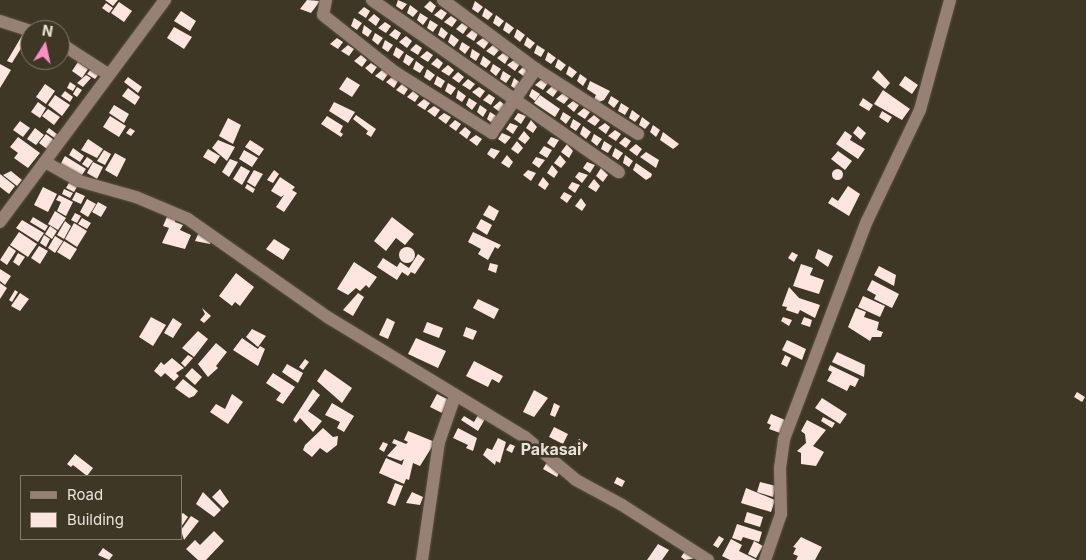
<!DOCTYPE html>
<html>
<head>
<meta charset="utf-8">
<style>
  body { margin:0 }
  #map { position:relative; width:1086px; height:560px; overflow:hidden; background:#3f3725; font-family:Inter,sans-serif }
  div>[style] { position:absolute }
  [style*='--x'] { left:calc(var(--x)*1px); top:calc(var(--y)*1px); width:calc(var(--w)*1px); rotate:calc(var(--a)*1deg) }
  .building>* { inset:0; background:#fee5df }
  .round { border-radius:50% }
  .roads { filter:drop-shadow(0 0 1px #5a5342) drop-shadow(0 0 1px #5a5342) }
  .minor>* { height:12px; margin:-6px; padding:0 6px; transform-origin:6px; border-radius:6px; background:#978175 }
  span { translate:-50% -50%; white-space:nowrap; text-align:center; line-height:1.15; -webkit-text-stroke:5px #3f3725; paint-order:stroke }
  .quarter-label { font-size:16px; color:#e8e3d9; font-weight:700 }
  .legend { position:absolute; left:20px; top:475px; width:162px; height:65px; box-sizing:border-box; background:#3f3725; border:1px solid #837c6d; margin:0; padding:6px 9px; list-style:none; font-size:15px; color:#e8e3d9 }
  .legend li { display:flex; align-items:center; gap:10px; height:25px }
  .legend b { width:25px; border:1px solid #837c6d }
  .north { position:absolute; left:20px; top:20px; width:50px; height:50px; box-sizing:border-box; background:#3f3725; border:1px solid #837c6d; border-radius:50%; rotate:10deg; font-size:14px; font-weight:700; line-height:20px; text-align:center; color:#e8e3d9 }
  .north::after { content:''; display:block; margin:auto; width:18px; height:22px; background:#fa8fc7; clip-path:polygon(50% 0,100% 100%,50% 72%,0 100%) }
</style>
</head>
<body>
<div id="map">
  <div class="building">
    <div style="clip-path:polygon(105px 0,118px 0,113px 6px)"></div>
    <div style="clip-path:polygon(307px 0,320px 1px,311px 13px,300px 9px)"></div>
    <div style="clip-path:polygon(398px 0,407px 4px,402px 10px,396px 6px)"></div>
    <div style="clip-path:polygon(430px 1px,436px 6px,432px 13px,424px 7px)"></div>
    <div style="clip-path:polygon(475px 1px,483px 7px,478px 13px,472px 9px)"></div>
    <div style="clip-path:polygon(119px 2px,132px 11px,124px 22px,111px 13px)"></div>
    <div style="clip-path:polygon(106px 3px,113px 8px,109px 13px,102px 8px)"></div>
    <div style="clip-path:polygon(410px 5px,418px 11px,413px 17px,407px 13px)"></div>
    <div style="clip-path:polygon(364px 7px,370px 11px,366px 18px,358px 13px)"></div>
    <div style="clip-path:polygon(485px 8px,493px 14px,488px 20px,482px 16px)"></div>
    <div style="clip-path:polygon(441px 9px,447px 13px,442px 20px,434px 15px)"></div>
    <div style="clip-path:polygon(181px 11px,196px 21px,190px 31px,174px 21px)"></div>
    <div style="clip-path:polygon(420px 13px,428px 18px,423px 25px,417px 20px)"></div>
    <div style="clip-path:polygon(374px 14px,380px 19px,376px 26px,368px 20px)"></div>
    <div style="clip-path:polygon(496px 15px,504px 21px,499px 27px,493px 23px)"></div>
    <div style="clip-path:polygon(451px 16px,457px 20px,452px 27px,444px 22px)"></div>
    <div style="clip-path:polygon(354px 18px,362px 23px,357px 30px,351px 26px)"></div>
    <div style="clip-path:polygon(430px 20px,438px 25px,433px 32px,427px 28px)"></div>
    <div style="clip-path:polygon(385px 22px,391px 26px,386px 33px,378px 28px)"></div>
    <div style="clip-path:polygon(506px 22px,514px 28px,509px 34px,503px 30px)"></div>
    <div style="clip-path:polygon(462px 23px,468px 27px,463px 34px,456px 29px)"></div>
    <div style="clip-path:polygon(364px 25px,372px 31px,368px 37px,362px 33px)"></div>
    <div style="clip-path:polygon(174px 27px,192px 37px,184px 49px,167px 38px)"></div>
    <div style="clip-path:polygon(441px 27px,448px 33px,444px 39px,438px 35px)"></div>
    <div style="clip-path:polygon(395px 29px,401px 33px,397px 40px,389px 35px)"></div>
    <div style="clip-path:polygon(517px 29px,525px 35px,520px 42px,514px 37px)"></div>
    <div style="clip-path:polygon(472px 30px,478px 34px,474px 41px,466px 36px)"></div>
    <div style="clip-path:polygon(375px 33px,383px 38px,378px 45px,372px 40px)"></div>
    <div style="clip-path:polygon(23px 34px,28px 37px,12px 63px,7px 61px)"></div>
    <div style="clip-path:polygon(451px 34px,459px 40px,454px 47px,448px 42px)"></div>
    <div style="clip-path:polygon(406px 36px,412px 41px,407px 48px,399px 42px)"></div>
    <div style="clip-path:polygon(527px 37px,535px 43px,530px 49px,524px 45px)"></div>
    <div style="clip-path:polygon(337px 38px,343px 42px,338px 49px,330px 44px)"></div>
    <div style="clip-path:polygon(483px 38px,489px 42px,484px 49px,476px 43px)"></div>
    <div style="clip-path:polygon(385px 40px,393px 45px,388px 52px,382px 48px)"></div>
    <div style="clip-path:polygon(462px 42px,470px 47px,465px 54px,459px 49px)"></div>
    <div style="clip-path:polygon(416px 44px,422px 48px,418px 55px,410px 50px)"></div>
    <div style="clip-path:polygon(348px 45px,354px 49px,349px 56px,341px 51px)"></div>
    <div style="clip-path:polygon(493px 45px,499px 50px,494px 56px,486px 51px)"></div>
    <div style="clip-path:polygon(537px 45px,545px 50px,541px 57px,534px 53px)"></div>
    <div style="clip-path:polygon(396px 47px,404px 52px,399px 59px,393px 55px)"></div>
    <div style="clip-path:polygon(472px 49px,480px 54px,476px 61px,470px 57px)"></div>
    <div style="clip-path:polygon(427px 51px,433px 55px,428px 62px,420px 57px)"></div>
    <div style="clip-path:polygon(548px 52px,556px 58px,551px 64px,545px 60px)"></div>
    <div style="clip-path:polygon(503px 53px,509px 57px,505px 64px,497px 58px)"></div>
    <div style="clip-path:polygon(406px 54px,414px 59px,409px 66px,403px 62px)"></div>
    <div style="clip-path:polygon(361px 55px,367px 60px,362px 67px,354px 61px)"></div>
    <div style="clip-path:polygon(483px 56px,491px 62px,486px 68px,480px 64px)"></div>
    <div style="clip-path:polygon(437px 58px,443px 63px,439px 69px,431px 64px)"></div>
    <div style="clip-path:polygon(558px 59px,566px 65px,561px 71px,555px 67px)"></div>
    <div style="clip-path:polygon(514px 60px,520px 64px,515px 71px,507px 65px)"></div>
    <div style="clip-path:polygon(416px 61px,424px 67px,420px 73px,413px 69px)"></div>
    <div style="clip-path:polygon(78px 62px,88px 69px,82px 78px,72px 71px)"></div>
    <div style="clip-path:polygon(371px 63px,377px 67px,372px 74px,365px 68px)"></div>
    <div style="clip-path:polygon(0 64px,11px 70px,0 88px)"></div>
    <div style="clip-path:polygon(493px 64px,501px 69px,496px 76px,490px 71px)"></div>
    <div style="clip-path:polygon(448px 65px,454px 70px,449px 76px,441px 71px)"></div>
    <div style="clip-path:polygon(524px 66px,530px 71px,526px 78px,518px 72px)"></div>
    <div style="clip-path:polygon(569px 66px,577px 72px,572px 78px,566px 74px)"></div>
    <div style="clip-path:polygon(91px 69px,99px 74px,95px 79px,87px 74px)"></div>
    <div style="clip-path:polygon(427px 69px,435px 75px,430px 81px,424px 77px)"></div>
    <div style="clip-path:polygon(382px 70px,388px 74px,383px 81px,375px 76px)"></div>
    <div style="clip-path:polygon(878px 70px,890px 83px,885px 89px,872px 78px)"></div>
    <div style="clip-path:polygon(503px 71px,511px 76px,506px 83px,500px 79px)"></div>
    <div style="clip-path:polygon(458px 72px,464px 77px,459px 83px,452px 78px)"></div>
    <div style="clip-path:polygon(580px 74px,587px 79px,583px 86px,577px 81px)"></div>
    <div style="clip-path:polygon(86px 75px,91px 78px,83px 87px,77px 83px)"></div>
    <div style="clip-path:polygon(437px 76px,445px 81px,441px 88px,434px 84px)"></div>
    <div style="clip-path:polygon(905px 76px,918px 85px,912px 94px,899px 85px)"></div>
    <div style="clip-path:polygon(128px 77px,142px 87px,138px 93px,124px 82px)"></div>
    <div style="clip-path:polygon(347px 77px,360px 85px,352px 97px,339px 89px)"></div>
    <div style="clip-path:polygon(392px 77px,398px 81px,394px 88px,386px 82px)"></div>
    <div style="clip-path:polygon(514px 78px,522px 84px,517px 90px,511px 86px)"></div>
    <div style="clip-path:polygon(468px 79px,475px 84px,470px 90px,462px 85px)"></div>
    <div style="clip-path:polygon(542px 79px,548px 83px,543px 90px,535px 85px)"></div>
    <div style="clip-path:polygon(590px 81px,610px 91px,604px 100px,599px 102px,594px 99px,596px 95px,587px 89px)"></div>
    <div style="clip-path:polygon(70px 82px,76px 86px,73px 91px,67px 88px)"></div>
    <div style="clip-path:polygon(448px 83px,456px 88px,451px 95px,445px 91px)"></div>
    <div style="clip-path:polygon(45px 84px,55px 91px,46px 104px,36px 97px)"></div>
    <div style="clip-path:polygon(402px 84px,408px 89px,404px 95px,396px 90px)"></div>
    <div style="clip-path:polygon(552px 86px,558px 90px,553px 97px,546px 92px)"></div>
    <div style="clip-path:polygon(77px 87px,82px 90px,77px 97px,73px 94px)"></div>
    <div style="clip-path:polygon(479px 87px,485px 91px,480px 98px,472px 92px)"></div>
    <div style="clip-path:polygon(128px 88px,140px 97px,135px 105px,122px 96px)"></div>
    <div style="clip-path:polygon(532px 89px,540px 94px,535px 101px,529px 96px)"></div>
    <div style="clip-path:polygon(458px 90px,466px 96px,462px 102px,456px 98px)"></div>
    <div style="clip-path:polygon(883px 90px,910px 109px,902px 120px,874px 104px)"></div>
    <div style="clip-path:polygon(65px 91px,73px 97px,70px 102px,61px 96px)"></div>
    <div style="clip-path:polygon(413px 91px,419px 96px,415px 102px,407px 97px)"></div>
    <div style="clip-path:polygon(563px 93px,569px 98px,564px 104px,556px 99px)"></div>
    <div style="clip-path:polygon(489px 94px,495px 98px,491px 105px,483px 100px)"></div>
    <div style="clip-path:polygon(55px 95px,70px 105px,62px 116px,48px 105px)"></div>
    <div style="clip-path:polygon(540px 95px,560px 109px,555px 117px,534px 103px)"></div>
    <div style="clip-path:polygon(611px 96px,619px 101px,614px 108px,608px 103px)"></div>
    <div style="clip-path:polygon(469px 98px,477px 103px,472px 110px,466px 105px)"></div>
    <div style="clip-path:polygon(863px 98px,873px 105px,869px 111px,859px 105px)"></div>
    <div style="clip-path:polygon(424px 99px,430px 103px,425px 110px,417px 105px)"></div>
    <div style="clip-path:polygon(500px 101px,506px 106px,501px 113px,493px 107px)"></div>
    <div style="clip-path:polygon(573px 101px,579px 105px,574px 112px,567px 106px)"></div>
    <div style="clip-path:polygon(38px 102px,46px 108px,40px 118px,31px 112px)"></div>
    <div style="clip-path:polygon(334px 102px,355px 112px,348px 123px,329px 111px)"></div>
    <div style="clip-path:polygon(621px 103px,629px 108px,625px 115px,618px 111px)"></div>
    <div style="clip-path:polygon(114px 105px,129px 114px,124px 123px,109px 113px)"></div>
    <div style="clip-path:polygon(480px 105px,487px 110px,483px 117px,477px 112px)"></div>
    <div style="clip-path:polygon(434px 106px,440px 110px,435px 117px,427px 111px)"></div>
    <div style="clip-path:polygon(584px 108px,590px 112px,585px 119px,577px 114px)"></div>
    <div style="clip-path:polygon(48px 109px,60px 117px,54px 125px,42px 116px)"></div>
    <div style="clip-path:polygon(632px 110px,640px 116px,635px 122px,629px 118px)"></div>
    <div style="clip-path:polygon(882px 111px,892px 117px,888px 123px,879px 117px)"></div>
    <div style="clip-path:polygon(490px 112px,498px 117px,493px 124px,487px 119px)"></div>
    <div style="clip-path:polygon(563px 112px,571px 117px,566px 124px,560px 119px)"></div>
    <div style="clip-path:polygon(444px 113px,451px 117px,446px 124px,438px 118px)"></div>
    <div style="clip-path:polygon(518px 113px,526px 116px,521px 124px,514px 119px)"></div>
    <div style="clip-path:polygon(356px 115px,376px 129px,371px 137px,366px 134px,368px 131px,353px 119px)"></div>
    <div style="clip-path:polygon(594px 115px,600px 120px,595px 126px,587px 121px)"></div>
    <div style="clip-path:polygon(110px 116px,126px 126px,119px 137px,103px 127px)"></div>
    <div style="clip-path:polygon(327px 116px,343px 126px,340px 132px,343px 134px,341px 137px,321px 124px)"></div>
    <div style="clip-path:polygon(642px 117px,650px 123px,645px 129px,639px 125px)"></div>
    <div style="clip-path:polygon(228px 118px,241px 125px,233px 144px,219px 136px)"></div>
    <div style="clip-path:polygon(573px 119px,581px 124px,576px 131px,570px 127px)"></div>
    <div style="clip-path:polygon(455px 120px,461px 124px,456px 131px,449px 126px)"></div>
    <div style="clip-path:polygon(531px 120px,537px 127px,533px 133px,526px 128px)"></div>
    <div style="clip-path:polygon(20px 121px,30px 128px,23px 137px,13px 130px)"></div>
    <div style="clip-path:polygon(510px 123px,518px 126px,513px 134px,506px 129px)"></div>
    <div style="clip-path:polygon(605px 123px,610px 127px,606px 134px,598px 128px)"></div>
    <div style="clip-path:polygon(653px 125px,660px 130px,656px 137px,650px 132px)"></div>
    <div style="clip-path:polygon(583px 126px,591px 132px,586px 139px,580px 134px)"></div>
    <div style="clip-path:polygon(858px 126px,866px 133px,861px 140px,853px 133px)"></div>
    <div style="clip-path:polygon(465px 127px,471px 132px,467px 139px,459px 133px)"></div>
    <div style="clip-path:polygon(35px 128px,44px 135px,36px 145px,27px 139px)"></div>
    <div style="clip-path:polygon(49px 128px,58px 135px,56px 139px,46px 132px)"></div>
    <div style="clip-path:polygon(130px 128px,135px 131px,131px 136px,126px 133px)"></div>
    <div style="clip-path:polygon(615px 130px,621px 134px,616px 141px,608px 136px)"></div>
    <div style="clip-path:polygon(524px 131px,530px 138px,525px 144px,518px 139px)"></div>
    <div style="clip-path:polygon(845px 131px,852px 136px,850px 140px,865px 149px,858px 159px,836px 144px)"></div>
    <div style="clip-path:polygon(663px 132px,679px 144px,677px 146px,673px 149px,660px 140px)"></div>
    <div style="clip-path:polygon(502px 133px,511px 137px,505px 144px,498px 139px)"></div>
    <div style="clip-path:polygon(46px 134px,54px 140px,47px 149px,39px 143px)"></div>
    <div style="clip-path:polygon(594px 134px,602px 139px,597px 146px,591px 141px)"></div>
    <div style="clip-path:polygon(476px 135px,482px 139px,477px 146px,469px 140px)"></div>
    <div style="clip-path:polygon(18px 137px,40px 153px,28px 168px,14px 158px,18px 153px,10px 147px)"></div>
    <div style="clip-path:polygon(551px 137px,559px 140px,554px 148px,547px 143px)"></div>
    <div style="clip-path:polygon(625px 137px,631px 141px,626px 148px,619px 143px)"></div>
    <div style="clip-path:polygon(88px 139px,103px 149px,97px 158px,81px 150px)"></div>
    <div style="clip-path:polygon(218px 140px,235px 147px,227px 161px,212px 148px)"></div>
    <div style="clip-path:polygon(250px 140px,264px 149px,259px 156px,245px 147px)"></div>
    <div style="clip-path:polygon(517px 141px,523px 148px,518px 154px,511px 149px)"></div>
    <div style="clip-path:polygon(604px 141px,612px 146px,608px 153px,601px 149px)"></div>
    <div style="clip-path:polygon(567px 144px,573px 151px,569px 158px,561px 152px)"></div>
    <div style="clip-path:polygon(636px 144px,642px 149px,637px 156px,629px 150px)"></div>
    <div style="clip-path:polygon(544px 146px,552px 150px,547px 158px,539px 153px)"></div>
    <div style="clip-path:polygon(73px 148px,84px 156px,80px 162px,69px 155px)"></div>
    <div style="clip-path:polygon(491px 148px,500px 151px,494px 159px,487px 154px)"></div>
    <div style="clip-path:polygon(615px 148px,623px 153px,618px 160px,612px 156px)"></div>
    <div style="clip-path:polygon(208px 149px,220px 156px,215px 164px,203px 157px)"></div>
    <div style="clip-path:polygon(104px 150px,111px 154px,105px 165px,97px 161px)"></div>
    <div style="clip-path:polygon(244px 150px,258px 158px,252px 167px,239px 159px)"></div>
    <div style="clip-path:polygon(838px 151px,852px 161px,845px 170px,831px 159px)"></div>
    <div style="clip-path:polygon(646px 152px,659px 160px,656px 168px,640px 157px)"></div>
    <div style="clip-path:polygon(115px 153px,126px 159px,117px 177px,105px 170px)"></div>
    <div style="clip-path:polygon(507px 155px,513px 162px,509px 168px,501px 163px)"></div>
    <div style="clip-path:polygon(560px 155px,566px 162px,561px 168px,554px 163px)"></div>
    <div style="clip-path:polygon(625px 155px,633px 161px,629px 167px,623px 163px)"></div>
    <div style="clip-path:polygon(65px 156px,86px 169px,80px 178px,60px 165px)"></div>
    <div style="clip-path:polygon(87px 157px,93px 161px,88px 168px,82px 164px)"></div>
    <div style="clip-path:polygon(536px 157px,545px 160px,539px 168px,532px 163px)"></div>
    <div style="clip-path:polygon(230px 159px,238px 162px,229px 177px,222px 172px)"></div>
    <div style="clip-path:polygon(93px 162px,103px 167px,97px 179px,87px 173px)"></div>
    <div style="clip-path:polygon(587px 162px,595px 165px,590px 173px,583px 168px)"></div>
    <div style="clip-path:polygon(636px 163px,652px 174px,651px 177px,646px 180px,633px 170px)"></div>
    <div style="clip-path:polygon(552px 165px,558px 172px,554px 178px,547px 173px)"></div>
    <div style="clip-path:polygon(241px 166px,250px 171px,242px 185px,233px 179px)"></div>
    <div style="clip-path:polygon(601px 168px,608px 175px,603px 182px,596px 176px)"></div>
    <div class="round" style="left:831.5px;top:168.5px;width:11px;height:11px"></div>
    <div style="clip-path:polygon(254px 170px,263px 174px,255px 187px,247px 182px)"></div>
    <div style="clip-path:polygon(274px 170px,279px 174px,273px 183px,267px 180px)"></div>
    <div style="clip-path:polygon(528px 170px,536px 173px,531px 181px,523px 175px)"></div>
    <div style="clip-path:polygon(11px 171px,22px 180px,17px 186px,3px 175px)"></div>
    <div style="clip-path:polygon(579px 172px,588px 175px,582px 183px,575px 177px)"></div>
    <div style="clip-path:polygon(0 174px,15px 186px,9px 194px,0 187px)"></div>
    <div style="clip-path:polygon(280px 177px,295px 187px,292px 190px,297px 193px,284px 212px,276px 207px,284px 195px,281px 197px,271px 191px)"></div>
    <div style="clip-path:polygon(543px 177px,549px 184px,545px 190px,538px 185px)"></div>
    <div style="clip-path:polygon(594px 179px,600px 186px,596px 192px,588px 187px)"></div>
    <div style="clip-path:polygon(70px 181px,78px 185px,74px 192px,66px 188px)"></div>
    <div style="clip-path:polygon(572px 182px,580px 185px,575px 193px,568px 188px)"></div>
    <div style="clip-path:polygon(247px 184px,255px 189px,253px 193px,245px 188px)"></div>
    <div style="clip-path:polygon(848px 186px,860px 194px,849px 216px,828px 203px,832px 197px,838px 201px)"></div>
    <div style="clip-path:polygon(43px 187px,57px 194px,48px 212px,34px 205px)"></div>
    <div style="clip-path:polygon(64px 189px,73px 193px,70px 198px,62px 194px)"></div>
    <div style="clip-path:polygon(76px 192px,85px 196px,81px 204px,72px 200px)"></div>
    <div style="clip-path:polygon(564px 192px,572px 196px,567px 203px,560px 198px)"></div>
    <div style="clip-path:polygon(59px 195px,73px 202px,66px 216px,57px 211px,61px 202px,56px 200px)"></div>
    <div style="clip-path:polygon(581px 198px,586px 205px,582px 211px,575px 206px)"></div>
    <div style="clip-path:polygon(87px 199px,96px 204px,88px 217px,80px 212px)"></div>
    <div style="clip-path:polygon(98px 202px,107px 207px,101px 217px,92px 212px)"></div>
    <div style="clip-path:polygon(489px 205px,499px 211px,494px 221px,483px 215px)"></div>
    <div style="clip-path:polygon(55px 211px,66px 218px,58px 230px,48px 224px)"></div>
    <div style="clip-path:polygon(169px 212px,177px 215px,175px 222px,183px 225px,180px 230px,191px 235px,185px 249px,162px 243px,169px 228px,163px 226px)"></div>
    <div style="clip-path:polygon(75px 213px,81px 216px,77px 223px,71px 220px)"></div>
    <div style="clip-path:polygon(33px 217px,48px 226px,45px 231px,30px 222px)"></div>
    <div style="clip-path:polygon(392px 217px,414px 234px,405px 245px,396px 238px,386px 251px,374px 241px)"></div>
    <div style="clip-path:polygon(82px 218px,91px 223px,87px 229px,78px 224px)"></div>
    <div style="clip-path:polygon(481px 219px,492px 225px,487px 235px,476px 228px)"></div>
    <div style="clip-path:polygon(22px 220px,44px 233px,38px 242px,16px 228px)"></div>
    <div style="clip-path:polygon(65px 221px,71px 226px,64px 239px,57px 235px)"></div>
    <div style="clip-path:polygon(74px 223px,87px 231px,77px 247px,65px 239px)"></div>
    <div style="clip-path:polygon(50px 226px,57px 231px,52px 239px,45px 234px)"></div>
    <div style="clip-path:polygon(19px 232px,37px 244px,28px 257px,10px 245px)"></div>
    <div style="clip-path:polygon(199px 232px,213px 237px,210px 244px,195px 241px)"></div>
    <div style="clip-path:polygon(473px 232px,501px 245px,498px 249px,495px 247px,488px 260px,478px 254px,481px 249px,468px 242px)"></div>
    <div style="clip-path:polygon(44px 235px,50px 239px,46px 247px,40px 243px)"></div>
    <div style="clip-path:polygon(55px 236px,63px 241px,55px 253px,48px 248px)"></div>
    <div style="clip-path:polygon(274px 239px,290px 249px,283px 260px,266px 249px)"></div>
    <div style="clip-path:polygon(64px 241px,77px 249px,70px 260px,57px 252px)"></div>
    <div style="clip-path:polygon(9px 246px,16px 251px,7px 265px,0 260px)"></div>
    <div style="clip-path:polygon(39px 246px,48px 251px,40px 264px,31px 258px)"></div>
    <div class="round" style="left:399px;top:247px;width:16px;height:16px"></div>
    <div style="clip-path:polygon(818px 249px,833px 256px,828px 267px,815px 258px)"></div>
    <div style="clip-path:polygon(792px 252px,798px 255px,794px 262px,788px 258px)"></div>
    <div style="clip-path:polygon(18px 253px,25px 257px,19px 266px,13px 262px)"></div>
    <div style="clip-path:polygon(418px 254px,425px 259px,415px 274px,411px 272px,408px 276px,402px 272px,397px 280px,377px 267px,383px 258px,397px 267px,400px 262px,409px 268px)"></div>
    <div style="clip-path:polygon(354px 262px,377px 277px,369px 288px,366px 285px,360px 291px,356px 288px,348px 295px,337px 289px)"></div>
    <div style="clip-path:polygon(490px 263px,498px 265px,496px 273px,488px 270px)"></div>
    <div style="clip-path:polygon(801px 264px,813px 268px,810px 275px,824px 280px,819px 294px,793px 286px)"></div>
    <div style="clip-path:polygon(879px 266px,896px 275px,894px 286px,874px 275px)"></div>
    <div style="clip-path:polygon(0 269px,11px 276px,5px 285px,0 281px)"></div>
    <div style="clip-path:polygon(236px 273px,254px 287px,240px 306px,235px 302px,232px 306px,219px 296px)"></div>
    <div style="clip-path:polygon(872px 280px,899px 294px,892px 308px,874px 299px,876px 295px,867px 290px)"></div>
    <div style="clip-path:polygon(0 283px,7px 288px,0 299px)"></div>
    <div style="clip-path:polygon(789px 287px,799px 298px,820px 305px,815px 318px,800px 310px,798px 314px,786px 310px,787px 307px,782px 306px)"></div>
    <div style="clip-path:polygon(15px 290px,18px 292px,12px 302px,9px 300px)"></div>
    <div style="clip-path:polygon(20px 293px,29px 299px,20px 311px,11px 306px)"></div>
    <div style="clip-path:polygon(358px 293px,364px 297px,353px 316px,343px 310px)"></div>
    <div style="clip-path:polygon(863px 296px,885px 306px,880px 317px,858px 307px)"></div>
    <div style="clip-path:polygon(478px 299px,499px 309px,494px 319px,473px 308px)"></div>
    <div style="clip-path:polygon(202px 308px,211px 316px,204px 323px,200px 320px,205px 314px)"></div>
    <div style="clip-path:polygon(856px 308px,866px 312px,864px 317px,879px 322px,877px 330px,883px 332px,881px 337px,872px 337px,870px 341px,848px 327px)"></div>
    <div style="clip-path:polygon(151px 317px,166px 325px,153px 346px,139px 337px)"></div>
    <div style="clip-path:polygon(783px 317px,792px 320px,789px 326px,781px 321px)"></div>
    <div style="clip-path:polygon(804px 317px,812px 320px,810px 327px,801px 324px)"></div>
    <div style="clip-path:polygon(173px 318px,182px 324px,173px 338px,164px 333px)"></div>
    <div style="clip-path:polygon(387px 318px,395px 322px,388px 339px,379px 335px)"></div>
    <div style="clip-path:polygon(427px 322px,443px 328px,439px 338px,423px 332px)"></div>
    <div style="clip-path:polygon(466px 327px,477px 331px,473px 340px,463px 336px)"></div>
    <div style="clip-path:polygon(252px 329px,266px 336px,258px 347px,246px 337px)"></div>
    <div style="clip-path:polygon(198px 331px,208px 339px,194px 357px,182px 348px)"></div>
    <div style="clip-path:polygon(242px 338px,258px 349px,260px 346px,265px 349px,258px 366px,233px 350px)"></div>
    <div style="clip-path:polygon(416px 338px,446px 351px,438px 368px,408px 354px)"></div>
    <div style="clip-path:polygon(787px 340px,806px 349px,802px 360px,782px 350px)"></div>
    <div style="clip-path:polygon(216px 343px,227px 352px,216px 366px,218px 368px,208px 377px,198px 364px)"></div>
    <div style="clip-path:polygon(837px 352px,865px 365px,864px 377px,832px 362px)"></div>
    <div style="clip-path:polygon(188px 355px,193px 358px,185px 367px,181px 363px)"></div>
    <div style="clip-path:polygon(785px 355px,791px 358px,787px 367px,781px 364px)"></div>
    <div style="clip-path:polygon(172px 358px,184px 368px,176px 373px,179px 376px,174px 381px,165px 373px,161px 377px,154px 371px,161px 362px,164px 365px)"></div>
    <div style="clip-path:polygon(305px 359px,309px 362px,303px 370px,299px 367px)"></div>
    <div style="clip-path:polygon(474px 361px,503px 376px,499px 383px,492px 379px,488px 387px,466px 376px)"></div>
    <div style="clip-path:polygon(287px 364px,303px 373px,298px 383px,282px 372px)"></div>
    <div style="clip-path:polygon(830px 365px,859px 379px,855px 387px,850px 385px,847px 391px,827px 381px,832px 372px,828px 370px)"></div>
    <div style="clip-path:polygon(192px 368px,202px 377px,195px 385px,185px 376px)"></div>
    <div style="clip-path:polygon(325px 369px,352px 388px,342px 403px,317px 381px)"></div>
    <div style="clip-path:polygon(273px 373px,295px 387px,283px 404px,276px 400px,281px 393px,266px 383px)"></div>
    <div style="clip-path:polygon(183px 379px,198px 391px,194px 396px,189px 398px,175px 388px)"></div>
    <div style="clip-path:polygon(313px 389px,320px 395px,308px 411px,322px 421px,313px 432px,300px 418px,296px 423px,293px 420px)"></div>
    <div style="clip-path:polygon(534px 390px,548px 398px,534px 417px,523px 412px)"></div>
    <div style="clip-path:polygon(1077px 392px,1085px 397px,1082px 402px,1074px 397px)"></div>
    <div style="clip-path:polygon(232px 394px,243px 402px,228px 424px,210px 412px,216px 404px,225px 409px)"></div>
    <div style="clip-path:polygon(437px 394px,449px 400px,442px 413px,430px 407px)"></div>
    <div style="clip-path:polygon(822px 398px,847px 414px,840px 424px,815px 408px)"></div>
    <div style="clip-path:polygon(332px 403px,354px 416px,344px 432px,337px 428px,340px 422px,325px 415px)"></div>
    <div style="clip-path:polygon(554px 403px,560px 406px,555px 417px,550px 415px)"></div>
    <div style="clip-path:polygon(771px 414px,785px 420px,780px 433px,769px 429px,771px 425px,767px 423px)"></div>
    <div style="clip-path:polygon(478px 415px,485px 419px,478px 431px,461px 420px,464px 416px,474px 422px)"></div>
    <div style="clip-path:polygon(823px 417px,835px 423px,832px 428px,821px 421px)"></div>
    <div style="clip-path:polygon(807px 420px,826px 430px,813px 446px,824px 452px,816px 466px,801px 464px,801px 453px,797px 451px,806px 443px,805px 434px,801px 431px)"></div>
    <div style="clip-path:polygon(554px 427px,568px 434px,563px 444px,549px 437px)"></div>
    <div style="clip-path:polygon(323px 428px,333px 437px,338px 436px,337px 445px,327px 453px,320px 448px,312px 457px,303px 450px,305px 445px)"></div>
    <div style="clip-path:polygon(458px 428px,477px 438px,473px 451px,466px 448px,468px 445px,453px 438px)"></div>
    <div style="clip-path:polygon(408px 431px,435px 442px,420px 466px,413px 463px,409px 480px,406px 479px,404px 484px,379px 473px,386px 458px,402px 465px,404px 459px,401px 461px,387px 456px,397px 445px,392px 443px,394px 439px,406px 444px,408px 442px,404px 440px)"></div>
    <div style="clip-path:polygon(498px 438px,506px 442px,500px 463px,496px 461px,495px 465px,483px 455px,487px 448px,492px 450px)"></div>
    <div style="clip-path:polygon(579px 439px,588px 445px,580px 456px,571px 450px)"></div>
    <div style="clip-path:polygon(383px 442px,388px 444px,384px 452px,379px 449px)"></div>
    <div style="clip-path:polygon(510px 444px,515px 446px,512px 453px,506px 450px)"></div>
    <div style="clip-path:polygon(75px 454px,93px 468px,87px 476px,73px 465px,71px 467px,67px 464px)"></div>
    <div style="clip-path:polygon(547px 462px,561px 469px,557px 477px,543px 469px)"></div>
    <div style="clip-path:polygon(617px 477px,625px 481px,622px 487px,614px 483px)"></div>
    <div style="clip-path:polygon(760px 482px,776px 486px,773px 497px,757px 492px)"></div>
    <div style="clip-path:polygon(395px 483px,403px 486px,395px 506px,387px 503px)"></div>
    <div style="clip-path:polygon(746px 488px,775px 500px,771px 512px,741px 503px)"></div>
    <div style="clip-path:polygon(220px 489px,229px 502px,223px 508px,212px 497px)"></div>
    <div style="clip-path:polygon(203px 492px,221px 510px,214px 517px,196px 504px)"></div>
    <div style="clip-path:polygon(412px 492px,423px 497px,420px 505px,406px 503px)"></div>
    <div style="clip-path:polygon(747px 512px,763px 517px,760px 527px,744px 522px)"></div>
    <div style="clip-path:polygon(183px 513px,188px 517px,181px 527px,181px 515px)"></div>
    <div style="clip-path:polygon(191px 516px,199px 521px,184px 540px,181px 530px)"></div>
    <div style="clip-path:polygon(737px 524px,762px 532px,759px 542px,743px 537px,741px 541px,732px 538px)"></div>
    <div style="clip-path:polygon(214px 531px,224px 541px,206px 560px,198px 560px,186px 549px,195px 540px,200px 545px)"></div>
    <div style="clip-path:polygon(719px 536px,724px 539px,718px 548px,713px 545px)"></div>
    <div style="clip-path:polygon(801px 537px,822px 547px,815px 560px,796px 560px,798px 556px,793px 554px,796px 548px,793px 547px)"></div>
    <div style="clip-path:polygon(731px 539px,742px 545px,739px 551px,757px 560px,730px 560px,722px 556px)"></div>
    <div style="clip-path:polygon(754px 541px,763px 546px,756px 558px,748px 554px)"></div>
    <div style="clip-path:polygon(658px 544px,669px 550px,662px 560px,647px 560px)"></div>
    <div style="clip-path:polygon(103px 548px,113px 555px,109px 560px,98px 555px)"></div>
    <div style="clip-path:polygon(685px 551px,697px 558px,685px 560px,681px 557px)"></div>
  </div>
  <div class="roads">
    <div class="minor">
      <div style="--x:326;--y:0;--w:15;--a:101"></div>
      <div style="--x:323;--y:15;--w:92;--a:38.4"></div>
      <div style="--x:395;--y:72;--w:115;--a:32.2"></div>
      <div style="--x:492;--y:133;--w:78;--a:-55.5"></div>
      <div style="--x:536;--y:69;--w:116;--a:-143.4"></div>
      <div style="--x:372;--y:0;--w:301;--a:34.9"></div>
      <div style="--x:0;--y:21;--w:32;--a:18"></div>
      <div style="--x:60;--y:43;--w:57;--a:32.9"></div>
      <div style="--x:536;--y:69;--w:121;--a:32.5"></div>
      <div style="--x:45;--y:162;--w:39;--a:29"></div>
      <div style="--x:79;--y:181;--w:59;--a:15.7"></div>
      <div style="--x:136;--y:197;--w:56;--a:22.9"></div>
      <div style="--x:188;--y:219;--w:172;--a:35.1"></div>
      <div style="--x:329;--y:318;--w:229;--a:31.3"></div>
      <div style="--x:525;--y:437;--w:67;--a:40.1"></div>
      <div style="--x:576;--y:480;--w:52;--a:28.5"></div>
      <div style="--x:622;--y:505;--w:102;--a:32.6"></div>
      <div style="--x:0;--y:222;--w:277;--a:-53.4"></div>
      <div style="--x:422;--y:560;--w:119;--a:-81.8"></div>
      <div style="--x:439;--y:442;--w:49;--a:-70.8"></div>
      <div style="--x:765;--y:560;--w:49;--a:-70.8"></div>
      <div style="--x:781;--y:514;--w:46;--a:-91.2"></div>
      <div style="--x:780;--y:468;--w:29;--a:-82"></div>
      <div style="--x:784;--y:439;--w:233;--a:-69.2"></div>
      <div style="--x:867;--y:221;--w:123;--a:-64.5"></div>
      <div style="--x:920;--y:110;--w:114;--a:-74.7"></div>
    </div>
  </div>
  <div class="quarter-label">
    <span style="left:551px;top:449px">Pakasai</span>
  </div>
  <ul class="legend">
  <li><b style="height:6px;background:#978175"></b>Road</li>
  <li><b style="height:14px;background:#fee5df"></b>Building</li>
  </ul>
  <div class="north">N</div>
</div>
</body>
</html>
